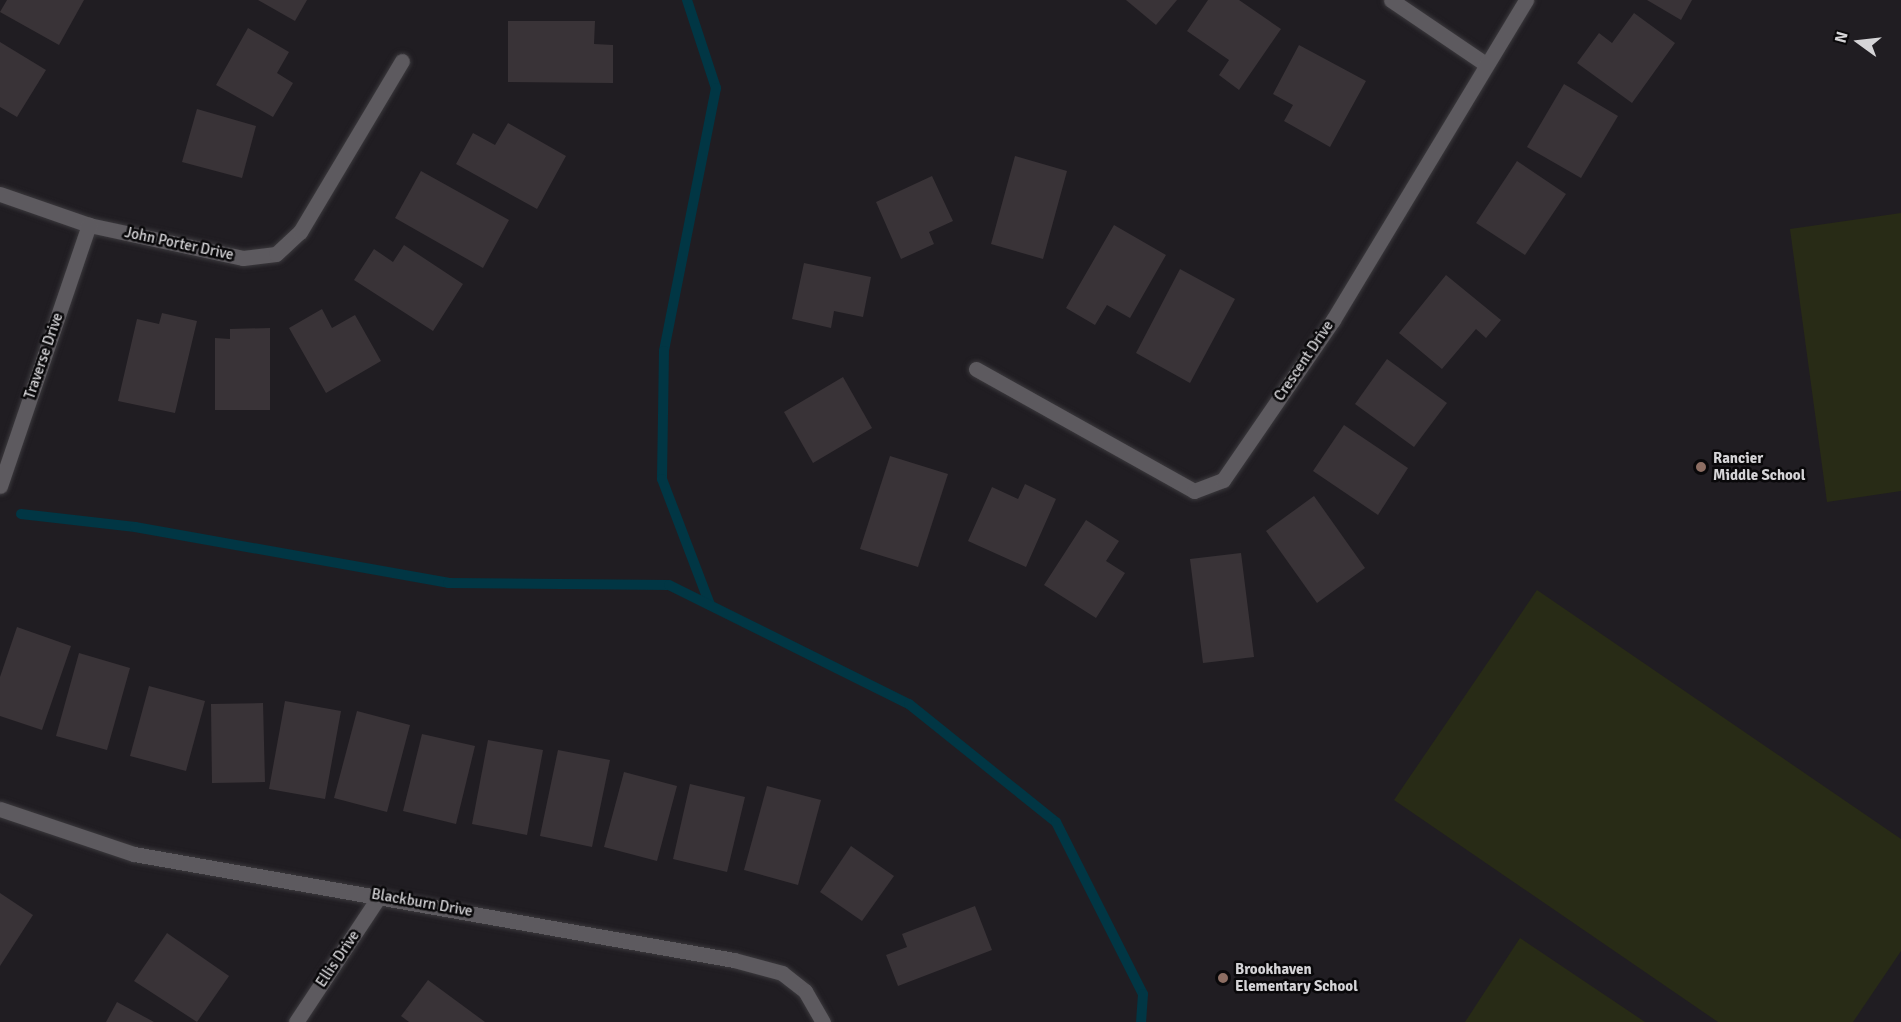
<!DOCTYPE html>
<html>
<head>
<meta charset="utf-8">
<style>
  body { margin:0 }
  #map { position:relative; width:1901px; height:1022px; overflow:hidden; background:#201d22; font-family:Signika,sans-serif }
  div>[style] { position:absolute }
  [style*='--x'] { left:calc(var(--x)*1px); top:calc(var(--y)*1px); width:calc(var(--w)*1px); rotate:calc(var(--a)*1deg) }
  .green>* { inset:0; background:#282b16 }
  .stream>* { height:10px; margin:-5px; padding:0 5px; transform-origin:5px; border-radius:5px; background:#013644 }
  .building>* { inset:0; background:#393337 }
  .roads { filter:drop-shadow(0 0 2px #3b393d) drop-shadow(0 0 2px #3b393d) }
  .street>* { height:15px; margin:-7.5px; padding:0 7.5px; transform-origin:7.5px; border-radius:7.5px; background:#5d5a5f }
  .dots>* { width:16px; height:16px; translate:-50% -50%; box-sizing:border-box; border:3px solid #09080a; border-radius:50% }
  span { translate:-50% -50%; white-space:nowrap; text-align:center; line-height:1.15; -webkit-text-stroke:5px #09080a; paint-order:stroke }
  .street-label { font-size:15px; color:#d5d4d7 }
  .poi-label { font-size:15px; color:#d5d4d7; font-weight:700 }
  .left { translate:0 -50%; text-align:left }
  .north { position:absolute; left:1829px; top:12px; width:60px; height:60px; -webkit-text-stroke:4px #09080a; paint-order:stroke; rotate:285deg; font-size:16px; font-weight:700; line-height:24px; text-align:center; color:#d5d4d7 }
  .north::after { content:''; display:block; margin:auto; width:21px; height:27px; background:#d5d4d7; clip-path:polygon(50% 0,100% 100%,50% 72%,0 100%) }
</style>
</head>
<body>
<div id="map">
  <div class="green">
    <div style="clip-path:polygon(1901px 213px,1901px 491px,1827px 502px,1790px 229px)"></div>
    <div style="clip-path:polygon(1537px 590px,1901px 839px,1901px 951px,1853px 1022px,1718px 1022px,1394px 800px)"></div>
    <div style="clip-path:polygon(1520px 938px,1645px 1022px,1465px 1022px)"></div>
  </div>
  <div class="stream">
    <div style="--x:687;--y:0;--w:93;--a:71.8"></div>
    <div style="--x:716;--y:88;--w:268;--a:101.2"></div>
    <div style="--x:664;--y:351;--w:128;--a:90.9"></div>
    <div style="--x:662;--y:479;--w:135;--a:69.1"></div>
    <div style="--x:21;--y:514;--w:115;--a:6.5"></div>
    <div style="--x:135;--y:527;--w:318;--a:10.1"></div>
    <div style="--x:448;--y:583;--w:221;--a:0.5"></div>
    <div style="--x:669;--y:585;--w:268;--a:26.4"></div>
    <div style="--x:909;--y:704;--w:189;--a:38.8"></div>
    <div style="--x:1056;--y:822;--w:193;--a:63.2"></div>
    <div style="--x:1143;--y:994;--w:28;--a:94"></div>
  </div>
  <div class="building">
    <div style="clip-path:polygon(7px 0,84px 0,59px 45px,0 12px)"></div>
    <div style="clip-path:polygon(258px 0,307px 0,295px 21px)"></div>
    <div style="clip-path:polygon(1126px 0,1177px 0,1156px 25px)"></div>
    <div style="clip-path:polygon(1208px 0,1239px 0,1281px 29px,1239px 90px,1219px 75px,1229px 60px,1187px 31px)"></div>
    <div style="clip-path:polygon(1647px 0,1692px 0,1681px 20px)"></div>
    <div style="clip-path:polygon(1634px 13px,1675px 43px,1632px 103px,1577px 63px,1599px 33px,1612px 43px)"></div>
    <div style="clip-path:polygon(508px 21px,595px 21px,594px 44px,613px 45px,613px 83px,508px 82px)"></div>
    <div style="clip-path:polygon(248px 28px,289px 52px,277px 73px,293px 83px,273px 117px,216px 85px)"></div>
    <div style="clip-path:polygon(0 42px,46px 70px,17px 117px,0 107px)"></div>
    <div style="clip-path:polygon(1299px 45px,1366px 81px,1330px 147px,1284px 121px,1293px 105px,1273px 94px)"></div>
    <div style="clip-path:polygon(1564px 84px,1618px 116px,1581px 178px,1527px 147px)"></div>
    <div style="clip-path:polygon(197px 109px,256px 126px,242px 178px,182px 162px)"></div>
    <div style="clip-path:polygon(508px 123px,566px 156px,537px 209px,456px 164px,473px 133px,495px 145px)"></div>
    <div style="clip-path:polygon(1015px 156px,1067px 171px,1043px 259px,991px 244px)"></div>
    <div style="clip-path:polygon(1517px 161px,1566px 194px,1525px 255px,1476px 223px)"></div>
    <div style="clip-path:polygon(421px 171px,509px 220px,483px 268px,395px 218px)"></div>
    <div style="clip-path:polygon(932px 176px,953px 221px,929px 232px,934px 244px,901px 259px,876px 202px)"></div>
    <div style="clip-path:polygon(1114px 225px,1166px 255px,1130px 318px,1107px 305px,1095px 325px,1066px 308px)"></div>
    <div style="clip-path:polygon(404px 245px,463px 284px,433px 331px,354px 280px,374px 249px,393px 262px)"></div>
    <div style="clip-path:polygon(804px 263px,871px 277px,863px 317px,834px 311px,831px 328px,792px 319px)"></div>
    <div style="clip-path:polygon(1180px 269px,1235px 299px,1190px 383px,1136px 353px)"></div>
    <div style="clip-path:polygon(1446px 275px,1501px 320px,1486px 338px,1476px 329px,1442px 369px,1399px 333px)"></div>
    <div style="clip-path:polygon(322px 309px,332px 328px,355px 315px,381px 361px,326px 393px,289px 328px)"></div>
    <div style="clip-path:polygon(162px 313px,197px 321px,175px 413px,118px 401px,137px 319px,159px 324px)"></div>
    <div style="clip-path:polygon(270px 328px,270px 410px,215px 410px,215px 338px,230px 339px,230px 329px)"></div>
    <div style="clip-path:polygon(1387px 359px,1447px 403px,1414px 447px,1355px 404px)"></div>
    <div style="clip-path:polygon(843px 377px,872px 428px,813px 463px,784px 412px)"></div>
    <div style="clip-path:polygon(1344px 425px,1408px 468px,1378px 515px,1313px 471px)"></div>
    <div style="clip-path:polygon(890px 456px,948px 474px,918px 567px,860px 549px)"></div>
    <div style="clip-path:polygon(1025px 484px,1056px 499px,1026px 567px,968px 541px,992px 487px,1018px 499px)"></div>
    <div style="clip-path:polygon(1314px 496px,1365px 568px,1317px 603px,1266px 531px)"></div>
    <div style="clip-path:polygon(1086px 520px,1119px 541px,1106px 561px,1125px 573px,1096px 618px,1044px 585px)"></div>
    <div style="clip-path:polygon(1241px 553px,1254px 657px,1203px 663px,1190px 559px)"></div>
    <div style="clip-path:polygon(17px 627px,71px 646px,42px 730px,0 716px,0 677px)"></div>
    <div style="clip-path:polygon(79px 653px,130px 668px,107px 750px,56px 736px)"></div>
    <div style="clip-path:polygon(149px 686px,205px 701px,186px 771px,130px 756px)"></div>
    <div style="clip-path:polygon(285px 701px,341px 711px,325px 799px,269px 789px)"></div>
    <div style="clip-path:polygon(263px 703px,265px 782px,212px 783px,211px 704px)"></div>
    <div style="clip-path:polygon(357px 711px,410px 725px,387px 812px,334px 798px)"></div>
    <div style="clip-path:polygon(422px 734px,475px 746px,456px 824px,403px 811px)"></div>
    <div style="clip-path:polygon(488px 740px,543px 750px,527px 835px,472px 824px)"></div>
    <div style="clip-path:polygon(558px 750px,610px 760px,592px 847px,540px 836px)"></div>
    <div style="clip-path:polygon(624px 772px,677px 786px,657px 861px,604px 847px)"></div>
    <div style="clip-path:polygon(690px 784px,745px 797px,727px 872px,673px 859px)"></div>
    <div style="clip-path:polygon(767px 786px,821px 800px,798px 885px,744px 870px)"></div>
    <div style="clip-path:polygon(851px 846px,894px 876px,862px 921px,820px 892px)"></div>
    <div style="clip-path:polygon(0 893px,33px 915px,0 966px)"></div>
    <div style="clip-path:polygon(975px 906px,992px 950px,898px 986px,886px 955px,907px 947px,902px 934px)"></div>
    <div style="clip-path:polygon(167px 933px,229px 976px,197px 1022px,134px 981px)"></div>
    <div style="clip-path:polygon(428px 980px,485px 1022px,409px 1022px,401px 1016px)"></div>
    <div style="clip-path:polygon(117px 1002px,154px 1022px,106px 1022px)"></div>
  </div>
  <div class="roads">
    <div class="street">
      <div style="--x:1391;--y:0;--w:112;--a:34.1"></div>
      <div style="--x:0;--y:194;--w:94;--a:19.2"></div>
      <div style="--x:89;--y:225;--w:157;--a:12.1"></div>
      <div style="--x:243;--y:258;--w:33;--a:-7"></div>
      <div style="--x:276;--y:254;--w:33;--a:-43"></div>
      <div style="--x:300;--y:232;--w:199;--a:-59.2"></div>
      <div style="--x:976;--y:369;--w:250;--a:29.2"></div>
      <div style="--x:1194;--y:491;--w:31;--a:-21"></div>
      <div style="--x:1223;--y:480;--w:194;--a:-55.5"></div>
      <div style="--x:1333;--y:320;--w:374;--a:-58.9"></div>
      <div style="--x:0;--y:486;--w:276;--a:-71.2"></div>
      <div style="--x:0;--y:809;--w:141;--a:18.6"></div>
      <div style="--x:134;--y:854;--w:609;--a:10.02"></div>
      <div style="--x:734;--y:960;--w:50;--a:15.2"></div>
      <div style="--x:782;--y:973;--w:29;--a:38"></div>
      <div style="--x:805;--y:991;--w:36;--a:60"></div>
      <div style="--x:296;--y:1022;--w:152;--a:-56.5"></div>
    </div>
  </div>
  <div class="dots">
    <div style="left:1701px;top:467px;background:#8d6e63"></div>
    <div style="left:1223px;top:978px;background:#8d6e63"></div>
  </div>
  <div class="street-label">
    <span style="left:179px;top:244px;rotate:12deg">John Porter Drive</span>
    <span style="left:44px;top:356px;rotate:-71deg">Traverse Drive</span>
    <span style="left:1304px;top:361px;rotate:-56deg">Crescent Drive</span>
    <span style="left:422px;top:903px;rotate:10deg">Blackburn Drive</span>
    <span style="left:338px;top:959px;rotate:-56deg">Ellis Drive</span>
  </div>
  <div class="poi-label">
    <span class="left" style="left:1713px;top:467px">Rancier<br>Middle School</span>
    <span class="left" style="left:1235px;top:978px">Brookhaven<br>Elementary School</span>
  </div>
  <div class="north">N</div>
</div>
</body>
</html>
